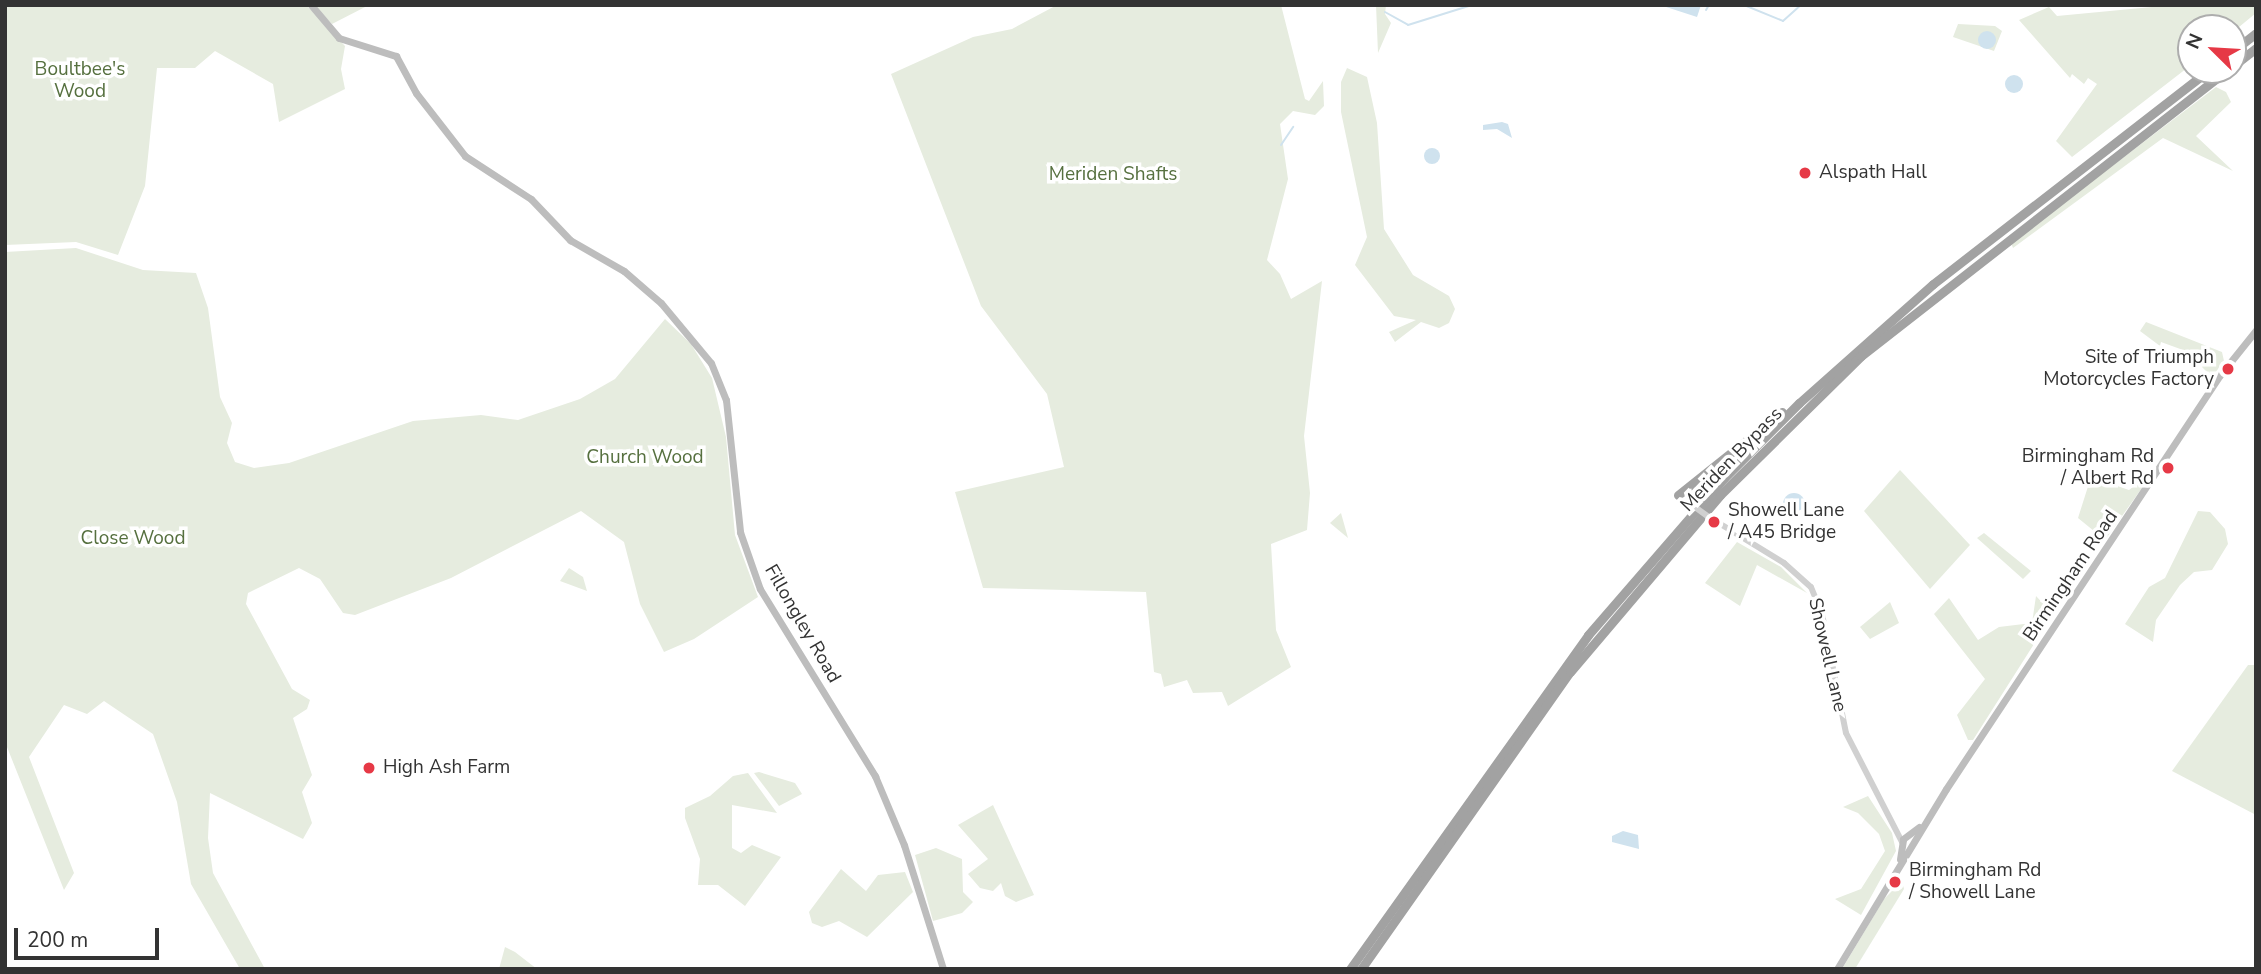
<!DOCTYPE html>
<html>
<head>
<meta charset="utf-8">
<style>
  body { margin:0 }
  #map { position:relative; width:2261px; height:974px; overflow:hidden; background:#fff; font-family:"Nunito Sans",sans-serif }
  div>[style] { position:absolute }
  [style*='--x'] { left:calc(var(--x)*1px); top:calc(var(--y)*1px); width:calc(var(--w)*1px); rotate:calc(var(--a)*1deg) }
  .green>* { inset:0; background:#e6ecdf }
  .water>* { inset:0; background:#cfe2ee }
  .round { border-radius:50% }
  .stream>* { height:2px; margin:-1px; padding:0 1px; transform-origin:1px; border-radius:1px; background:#cfe2ee }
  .tertiary>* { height:6px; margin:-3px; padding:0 3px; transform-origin:3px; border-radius:3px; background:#d0d0d0 }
  .secondary>* { height:7px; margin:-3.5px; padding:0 3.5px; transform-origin:3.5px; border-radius:3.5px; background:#bdbdbd }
  .trunk>* { height:9px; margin:-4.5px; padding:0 4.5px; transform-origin:4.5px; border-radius:4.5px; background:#a2a2a2 }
  .tertiary-bridge>* { height:6px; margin:-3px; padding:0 3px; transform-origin:3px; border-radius:3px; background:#d0d0d0 }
  .dots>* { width:19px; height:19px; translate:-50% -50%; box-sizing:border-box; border:4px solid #fff; border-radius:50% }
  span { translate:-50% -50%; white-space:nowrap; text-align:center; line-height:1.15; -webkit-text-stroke:7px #fff; paint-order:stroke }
  .park-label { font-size:19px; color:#56703f }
  .poi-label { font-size:19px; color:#333 }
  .left { translate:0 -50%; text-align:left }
  .right { translate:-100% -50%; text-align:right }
  .street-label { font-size:19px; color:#333 }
  .frame { position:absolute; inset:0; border:7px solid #333; pointer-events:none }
  .north { position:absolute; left:2177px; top:14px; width:70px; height:70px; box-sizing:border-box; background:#fff; border:2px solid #adadad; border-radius:50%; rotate:294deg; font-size:19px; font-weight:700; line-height:28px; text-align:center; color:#333 }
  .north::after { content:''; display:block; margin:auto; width:24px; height:32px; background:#e63946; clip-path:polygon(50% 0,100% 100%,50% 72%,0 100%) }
  .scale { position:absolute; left:14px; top:928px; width:145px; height:32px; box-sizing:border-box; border:4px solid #333; border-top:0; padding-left:9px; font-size:21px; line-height:24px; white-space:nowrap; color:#333; -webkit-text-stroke:5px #fff; paint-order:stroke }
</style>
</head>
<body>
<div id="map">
  <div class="green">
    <div style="clip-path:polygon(5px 5px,306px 5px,345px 46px,341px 69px,345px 89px,279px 122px,273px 84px,215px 51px,195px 68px,157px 68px,145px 186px,118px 255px,76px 242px,5px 245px)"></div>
    <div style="clip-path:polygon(314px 5px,369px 5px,332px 24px)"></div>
    <div style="clip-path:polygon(1057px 5px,1281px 5px,1305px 99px,1309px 101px,1323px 81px,1324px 106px,1315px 115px,1293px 111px,1280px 124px,1288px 179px,1267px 260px,1280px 274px,1291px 299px,1322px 281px,1304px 436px,1310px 493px,1307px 530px,1271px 544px,1276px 630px,1291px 667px,1228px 706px,1222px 692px,1193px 693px,1187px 680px,1164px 687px,1161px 674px,1154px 672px,1146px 592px,983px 588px,955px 492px,1064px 467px,1047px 394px,981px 306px,891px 74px,973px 37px,1012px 29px)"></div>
    <div style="clip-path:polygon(1376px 5px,1386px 5px,1385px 14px,1391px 23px,1378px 53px)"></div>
    <div style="clip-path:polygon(2173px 5px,2256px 5px,2256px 13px,2233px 32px,2233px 28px,2191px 28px,2191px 65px,2072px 157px,2056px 141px,2097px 84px,2088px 78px,2084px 84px,2072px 74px,2070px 78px,2019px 20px,2049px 7px,2057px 16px)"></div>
    <div style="clip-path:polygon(1958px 24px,1995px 26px,2002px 31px,1994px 51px,1953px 37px)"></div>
    <div style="clip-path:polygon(1347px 68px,1367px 77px,1377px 123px,1384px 229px,1413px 275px,1449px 296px,1455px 309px,1449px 323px,1439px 328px,1421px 322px,1395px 342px,1389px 332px,1416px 320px,1394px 316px,1355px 265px,1367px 237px,1341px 112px,1341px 82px)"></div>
    <div style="clip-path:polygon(2216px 87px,2226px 92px,2231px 102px,2196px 136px,2233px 171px,2163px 138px,2013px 248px,2011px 243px)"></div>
    <div style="clip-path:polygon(76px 248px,143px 270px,196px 273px,208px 308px,220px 397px,232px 423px,227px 443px,235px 462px,254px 468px,289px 463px,413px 421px,481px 415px,518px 420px,580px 399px,615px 379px,665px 319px,691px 344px,712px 378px,726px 437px,735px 535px,758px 597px,694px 639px,664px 652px,640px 604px,624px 542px,581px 511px,451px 578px,355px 615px,343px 613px,320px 579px,299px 568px,248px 593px,246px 604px,292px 689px,310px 700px,307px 709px,293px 718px,312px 775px,302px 792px,312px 823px,303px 839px,210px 793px,208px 838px,213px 873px,265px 969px,240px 969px,191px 884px,177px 802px,153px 734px,104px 701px,87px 714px,64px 705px,29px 757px,74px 873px,64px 890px,5px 742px,5px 252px)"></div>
    <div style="clip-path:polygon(2146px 322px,2222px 352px,2224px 361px,2212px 377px,2202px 367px,2205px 358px,2161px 342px,2160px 346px,2140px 331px)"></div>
    <div style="clip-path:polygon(1900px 470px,1970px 545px,1930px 589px,1864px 511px)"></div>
    <div style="clip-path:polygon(2154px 471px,2105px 540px,2078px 518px,2091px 477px,2129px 490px)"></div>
    <div style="clip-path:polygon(2198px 511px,2210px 512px,2225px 529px,2228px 544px,2212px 570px,2194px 572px,2180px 585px,2156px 620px,2153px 642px,2125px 624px,2149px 587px,2165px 578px)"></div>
    <div style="clip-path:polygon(1341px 513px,1348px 538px,1330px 523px)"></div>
    <div style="clip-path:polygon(1984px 533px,2031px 571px,2023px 579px,1977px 538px)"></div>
    <div style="clip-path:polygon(1737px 542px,1781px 567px,1807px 593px,1757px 565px,1740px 606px,1705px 583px)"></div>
    <div style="clip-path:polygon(569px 568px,583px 577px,587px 591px,560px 581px)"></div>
    <div style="clip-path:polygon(2036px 596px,2053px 614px,1973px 740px,1968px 740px,1957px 715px,1985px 679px,1934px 614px,1949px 598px,1978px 640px,1999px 627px,2032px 623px)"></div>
    <div style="clip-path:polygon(1890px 602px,1899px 623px,1870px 639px,1860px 627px)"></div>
    <div style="clip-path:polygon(2248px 665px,2256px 665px,2256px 815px,2172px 771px)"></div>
    <div style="clip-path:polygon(759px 772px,795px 783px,802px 794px,779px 806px,754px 773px)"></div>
    <div style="clip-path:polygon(748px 773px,777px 813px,732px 805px,732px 848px,741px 853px,752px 845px,781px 857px,745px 906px,718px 885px,698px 885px,700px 859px,685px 818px,685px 808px,710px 796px,733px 776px)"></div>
    <div style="clip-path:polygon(1868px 796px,1892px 833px,1896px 851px,1861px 915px,1835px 899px,1861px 889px,1885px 851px,1879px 834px,1858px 813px,1843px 807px)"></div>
    <div style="clip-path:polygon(993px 805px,1034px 895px,1016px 902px,1005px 896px,1001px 883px,993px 891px,980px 888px,968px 874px,988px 859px,958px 825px)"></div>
    <div style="clip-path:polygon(936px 848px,962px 859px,963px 892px,973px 902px,962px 913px,933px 921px,915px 855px)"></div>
    <div style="clip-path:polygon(841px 869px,866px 891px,878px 875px,905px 872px,913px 892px,867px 937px,839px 921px,822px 927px,812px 923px,809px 912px)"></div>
    <div style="clip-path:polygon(1902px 881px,1904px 889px,1855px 969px,1842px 969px,1884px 899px)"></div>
    <div style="clip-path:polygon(505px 947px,515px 952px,537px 969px,499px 969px)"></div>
  </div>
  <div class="water">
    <div style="clip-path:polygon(1660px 5px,1701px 5px,1697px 17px)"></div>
    <div class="round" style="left:1978px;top:31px;width:18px;height:18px"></div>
    <div class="round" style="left:2005px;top:75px;width:18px;height:18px"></div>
    <div style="clip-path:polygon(1502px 122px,1508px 124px,1512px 138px,1497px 129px,1483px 130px,1483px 125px)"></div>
    <div class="round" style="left:1424px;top:148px;width:16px;height:16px"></div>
    <div class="round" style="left:1783px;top:493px;width:22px;height:22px"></div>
    <div style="clip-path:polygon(1623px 831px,1638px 835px,1639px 849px,1612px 842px,1612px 836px)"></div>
  </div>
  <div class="stream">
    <div style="--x:1744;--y:5;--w:42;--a:22.3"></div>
    <div style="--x:1783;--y:21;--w:24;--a:-42"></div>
    <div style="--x:1706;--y:10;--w:6;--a:-59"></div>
    <div style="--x:1385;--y:12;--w:26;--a:29"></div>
    <div style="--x:1408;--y:25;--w:67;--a:-17.4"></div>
    <div style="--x:1281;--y:145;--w:22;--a:-56"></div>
  </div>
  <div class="tertiary">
    <div style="--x:1709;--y:517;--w:88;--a:31.5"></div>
    <div style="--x:1784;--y:563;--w:36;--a:42"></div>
    <div style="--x:1811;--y:587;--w:29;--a:68"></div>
    <div style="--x:1822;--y:614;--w:121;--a:78.6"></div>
    <div style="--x:1846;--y:733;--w:123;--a:62.8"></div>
  </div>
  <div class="secondary">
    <div style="--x:311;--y:5;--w:43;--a:49.7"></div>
    <div style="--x:339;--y:38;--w:60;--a:17.5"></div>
    <div style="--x:396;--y:56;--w:42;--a:61.6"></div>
    <div style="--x:416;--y:93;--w:80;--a:52.1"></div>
    <div style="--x:465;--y:156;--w:79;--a:33.1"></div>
    <div style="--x:531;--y:199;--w:57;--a:46.4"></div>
    <div style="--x:570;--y:240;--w:62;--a:29.9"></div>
    <div style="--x:624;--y:271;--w:49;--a:40.9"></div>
    <div style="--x:661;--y:303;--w:78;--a:50.2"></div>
    <div style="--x:711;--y:363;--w:40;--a:68"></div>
    <div style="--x:726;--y:400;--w:133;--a:83.9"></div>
    <div style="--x:740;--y:532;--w:60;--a:70.7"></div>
    <div style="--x:760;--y:589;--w:220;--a:58.4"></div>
    <div style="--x:875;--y:776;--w:75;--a:67.2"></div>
    <div style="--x:904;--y:845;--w:130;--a:72.5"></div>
    <div style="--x:1900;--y:859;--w:20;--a:-81"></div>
    <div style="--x:1903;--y:839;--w:20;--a:-37"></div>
    <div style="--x:1837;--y:969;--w:210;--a:-58.8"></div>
    <div style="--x:1946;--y:789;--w:496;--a:-56.5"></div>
    <div style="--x:2220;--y:375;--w:58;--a:-51.3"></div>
  </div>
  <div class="trunk">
    <div style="--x:2233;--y:51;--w:29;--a:-38"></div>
    <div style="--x:2233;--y:66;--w:29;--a:-38"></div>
    <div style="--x:1678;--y:495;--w:133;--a:-38.6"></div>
    <div style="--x:1350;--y:969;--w:410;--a:-54.5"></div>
    <div style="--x:1588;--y:635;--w:208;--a:-49.1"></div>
    <div style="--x:1724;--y:478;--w:106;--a:-45"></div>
    <div style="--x:1799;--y:403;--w:179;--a:-41.6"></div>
    <div style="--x:1933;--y:284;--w:349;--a:-37.8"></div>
    <div style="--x:1361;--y:969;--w:363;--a:-54.9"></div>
    <div style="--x:1570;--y:672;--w:232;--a:-49.7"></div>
    <div style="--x:1720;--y:495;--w:198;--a:-44.6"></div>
    <div style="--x:1861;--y:356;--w:464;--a:-38"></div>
  </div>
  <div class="tertiary-bridge">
    <div style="--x:1688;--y:502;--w:26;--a:36"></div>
  </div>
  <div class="dots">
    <div style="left:1805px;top:173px;background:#e63946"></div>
    <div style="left:2228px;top:369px;background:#e63946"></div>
    <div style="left:2168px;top:468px;background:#e63946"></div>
    <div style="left:1714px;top:522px;background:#e63946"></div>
    <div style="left:369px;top:768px;background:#e63946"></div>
    <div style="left:1895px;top:882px;background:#e63946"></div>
  </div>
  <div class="park-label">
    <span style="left:80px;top:81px">Boultbee's<br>Wood</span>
    <span style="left:1113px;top:175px">Meriden Shafts</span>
    <span style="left:645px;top:458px">Church Wood</span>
    <span style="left:133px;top:539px">Close Wood</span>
  </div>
  <div class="poi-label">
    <span class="left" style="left:1819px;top:173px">Alspath Hall</span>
    <span class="right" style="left:2214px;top:369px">Site of Triumph<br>Motorcycles Factory</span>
    <span class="right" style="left:2154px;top:468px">Birmingham Rd<br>/ Albert Rd</span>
    <span class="left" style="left:1728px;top:522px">Showell Lane<br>/ A45 Bridge</span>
    <span class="left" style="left:383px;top:768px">High Ash Farm</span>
    <span class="left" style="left:1909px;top:882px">Birmingham Rd<br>/ Showell Lane</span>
  </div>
  <div class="street-label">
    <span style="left:1732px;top:460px;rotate:-46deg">Meriden Bypass</span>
    <span style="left:2071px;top:576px;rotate:-56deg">Birmingham Road</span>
    <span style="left:802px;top:624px;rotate:60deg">Fillongley Road</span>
    <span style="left:1827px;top:655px;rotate:77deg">Showell Lane</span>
  </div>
  <div class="frame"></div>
  <div class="north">N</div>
  <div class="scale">200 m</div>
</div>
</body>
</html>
